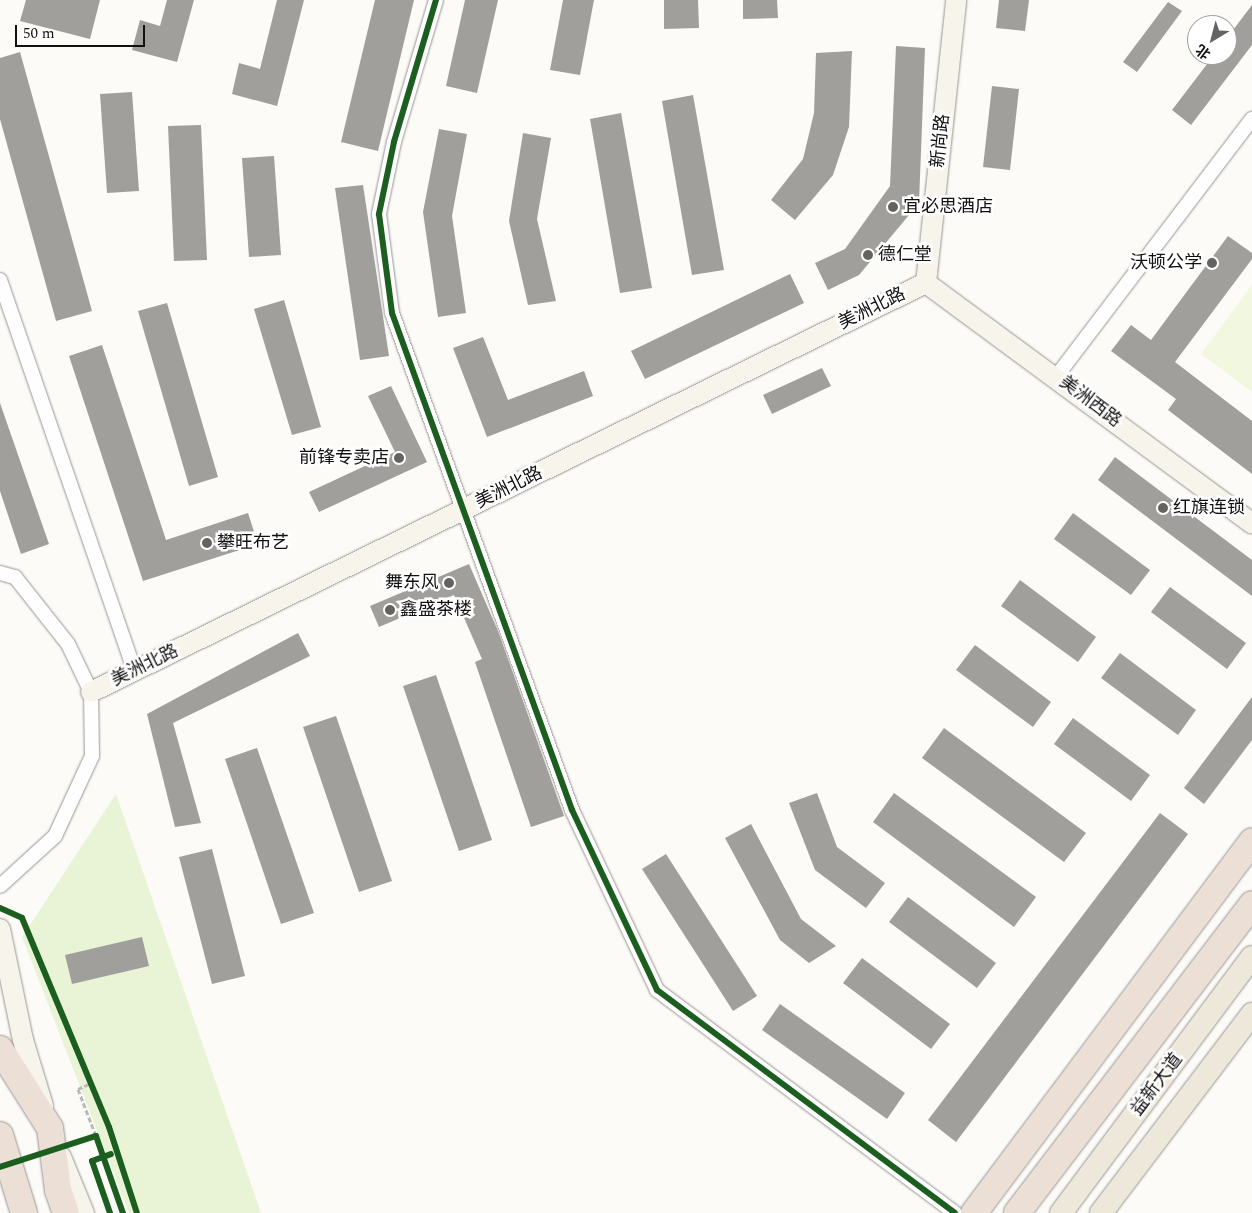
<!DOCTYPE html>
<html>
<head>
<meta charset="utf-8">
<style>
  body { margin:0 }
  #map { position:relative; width:1252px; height:1213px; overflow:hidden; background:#fcfbf7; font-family:Spectral,"Noto Sans SC",serif }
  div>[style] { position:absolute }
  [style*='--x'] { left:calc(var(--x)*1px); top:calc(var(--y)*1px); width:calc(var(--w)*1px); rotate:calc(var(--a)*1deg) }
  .green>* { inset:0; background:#e8f4d5 }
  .pitch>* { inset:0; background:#f1f8df }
  .building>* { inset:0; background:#a19f9c }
  .path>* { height:3px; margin-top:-1.5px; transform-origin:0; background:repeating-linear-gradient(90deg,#b9b9b8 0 5px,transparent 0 7.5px) }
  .roads { filter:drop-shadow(0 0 1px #979695) drop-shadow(0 0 1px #979695) }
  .street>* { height:14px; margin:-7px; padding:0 7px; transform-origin:7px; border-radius:7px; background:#fffefe }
  .secondary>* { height:20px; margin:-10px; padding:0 10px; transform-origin:10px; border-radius:10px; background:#f6f4eb }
  .primary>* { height:22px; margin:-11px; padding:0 11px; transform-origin:11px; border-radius:11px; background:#eee8da }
  .highway>* { height:26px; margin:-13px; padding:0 13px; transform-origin:13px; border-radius:13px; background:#ece0d6 }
  .cycleway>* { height:6px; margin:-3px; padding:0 3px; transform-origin:3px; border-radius:3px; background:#1b5e20 }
  .dots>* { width:14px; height:14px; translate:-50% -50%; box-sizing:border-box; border:2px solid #fff; border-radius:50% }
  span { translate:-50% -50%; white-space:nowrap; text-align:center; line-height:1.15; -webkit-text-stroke:5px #fff; paint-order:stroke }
  .street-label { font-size:18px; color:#111 }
  .poi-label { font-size:18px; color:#111 }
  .left { translate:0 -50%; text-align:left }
  .right { translate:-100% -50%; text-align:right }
  .north { position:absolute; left:1187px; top:15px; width:50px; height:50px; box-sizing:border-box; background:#fff; border:1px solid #a0a0a0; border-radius:50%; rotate:217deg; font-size:14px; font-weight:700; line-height:20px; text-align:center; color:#111 }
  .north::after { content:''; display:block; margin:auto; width:18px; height:22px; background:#636362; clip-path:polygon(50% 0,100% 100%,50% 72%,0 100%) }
  .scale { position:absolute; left:15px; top:25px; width:130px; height:22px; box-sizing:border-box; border:2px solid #111; border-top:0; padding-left:6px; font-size:15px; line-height:18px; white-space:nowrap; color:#111; -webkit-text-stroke:4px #fff; paint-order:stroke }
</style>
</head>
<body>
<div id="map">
  <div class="green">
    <div style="clip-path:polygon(116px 794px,261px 1213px,129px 1213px,22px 937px)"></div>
  </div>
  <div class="pitch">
    <div style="clip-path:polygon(1252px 285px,1252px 392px,1201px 354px)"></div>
  </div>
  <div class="building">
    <div style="clip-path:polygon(26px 0,100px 0,90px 39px,20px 21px)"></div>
    <div style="clip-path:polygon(167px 0,194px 0,177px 62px,132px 50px,140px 20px,160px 26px)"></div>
    <div style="clip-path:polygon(277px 0,304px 0,277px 106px,232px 94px,239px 63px,260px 69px)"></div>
    <div style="clip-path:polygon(375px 0,414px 0,378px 151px,341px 142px)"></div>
    <div style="clip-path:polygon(465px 0,498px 0,477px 93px,446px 86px)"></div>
    <div style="clip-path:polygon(563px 0,594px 0,580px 75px,550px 70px)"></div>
    <div style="clip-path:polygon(664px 0,698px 0,699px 28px,664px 29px)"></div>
    <div style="clip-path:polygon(743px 0,777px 0,778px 18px,743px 19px)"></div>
    <div style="clip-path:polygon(999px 0,1029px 0,1025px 31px,996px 28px)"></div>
    <div style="clip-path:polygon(1168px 2px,1182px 11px,1137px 72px,1123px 62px)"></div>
    <div style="clip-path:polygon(1252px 5px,1252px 45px,1191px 125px,1172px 110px,1214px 55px,1227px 55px,1227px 38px)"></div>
    <div style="clip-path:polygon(896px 46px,925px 48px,919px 203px,859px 275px,828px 290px,815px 263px,845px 249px,890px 186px)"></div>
    <div style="clip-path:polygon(852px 51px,849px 127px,833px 175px,795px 220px,771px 200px,803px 159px,814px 113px,816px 53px)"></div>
    <div style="clip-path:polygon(20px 52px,92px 311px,56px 321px,0 119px,0 58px)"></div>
    <div style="clip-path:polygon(992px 86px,1019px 89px,1010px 170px,983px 167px)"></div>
    <div style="clip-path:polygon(132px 92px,139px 191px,107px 193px,100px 94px)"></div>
    <div style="clip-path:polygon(693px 95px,724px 270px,692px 275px,662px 101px)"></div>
    <div style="clip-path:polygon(621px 113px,652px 288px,620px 293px,590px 119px)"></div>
    <div style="clip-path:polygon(201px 125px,207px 260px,174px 261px,168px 126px)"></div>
    <div style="clip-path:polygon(439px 129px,467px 134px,452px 216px,466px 313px,438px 317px,423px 212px)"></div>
    <div style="clip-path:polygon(523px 133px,551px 138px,537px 219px,556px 301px,528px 305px,509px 221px)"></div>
    <div style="clip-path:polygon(274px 156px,281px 255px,249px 257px,242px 158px)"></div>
    <div style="clip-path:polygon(363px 185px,389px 356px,360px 360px,335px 188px)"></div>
    <div style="clip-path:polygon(1228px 236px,1252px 253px,1252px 259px,1175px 362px,1252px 421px,1252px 474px,1168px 410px,1176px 399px,1111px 351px,1131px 325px,1151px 340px)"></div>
    <div style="clip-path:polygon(790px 274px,804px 303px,645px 379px,631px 351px)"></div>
    <div style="clip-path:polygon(284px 300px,321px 427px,292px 435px,254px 309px)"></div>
    <div style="clip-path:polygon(167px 303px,218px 477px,189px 486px,138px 311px)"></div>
    <div style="clip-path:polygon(483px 337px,508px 400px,584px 371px,593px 396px,487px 437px,453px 348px)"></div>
    <div style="clip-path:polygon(102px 345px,166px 540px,248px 513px,258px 544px,143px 581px,69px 356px)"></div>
    <div style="clip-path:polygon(822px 368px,831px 386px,772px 414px,763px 395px)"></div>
    <div style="clip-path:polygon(391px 386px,427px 462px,319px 512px,309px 492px,395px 452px,368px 396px)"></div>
    <div style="clip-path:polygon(0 403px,49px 544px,21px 554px,0 491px)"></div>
    <div style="clip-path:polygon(1115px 457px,1252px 560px,1252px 596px,1098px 480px)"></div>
    <div style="clip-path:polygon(1073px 513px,1150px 570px,1131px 595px,1054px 539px)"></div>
    <div style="clip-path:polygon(469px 564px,498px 631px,564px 816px,531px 827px,475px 662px,482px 659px,454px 595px,379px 627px,370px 606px)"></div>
    <div style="clip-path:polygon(1020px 580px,1096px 637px,1078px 662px,1001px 606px)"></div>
    <div style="clip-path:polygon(1170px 587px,1246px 643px,1227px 669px,1151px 612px)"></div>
    <div style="clip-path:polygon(298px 633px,310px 656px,173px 723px,201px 823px,175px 827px,147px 714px)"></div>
    <div style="clip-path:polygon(975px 645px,1051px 702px,1033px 727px,956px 670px)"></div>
    <div style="clip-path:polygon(1120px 653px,1196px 710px,1178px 735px,1101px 678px)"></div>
    <div style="clip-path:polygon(436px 675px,492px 840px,459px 851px,403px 686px)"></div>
    <div style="clip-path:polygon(1252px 697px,1252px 740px,1204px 804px,1184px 788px)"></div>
    <div style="clip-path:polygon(336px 716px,392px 881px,359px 892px,303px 727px)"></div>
    <div style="clip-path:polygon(1073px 718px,1150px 775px,1131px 801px,1054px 744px)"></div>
    <div style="clip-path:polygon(944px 728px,1086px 833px,1064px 862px,922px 758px)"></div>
    <div style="clip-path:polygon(257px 748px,314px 913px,281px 924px,225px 759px)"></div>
    <div style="clip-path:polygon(817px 793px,837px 847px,885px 883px,866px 908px,815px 870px,789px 803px)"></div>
    <div style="clip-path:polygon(894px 793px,1036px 897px,1014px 927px,873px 822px)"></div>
    <div style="clip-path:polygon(1160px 813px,1188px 834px,956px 1142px,928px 1120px)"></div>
    <div style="clip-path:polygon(751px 824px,801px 919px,836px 946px,809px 963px,780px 940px,725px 838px)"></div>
    <div style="clip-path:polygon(212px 849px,245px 976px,212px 984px,179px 857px)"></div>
    <div style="clip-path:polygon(666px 854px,757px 996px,733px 1011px,642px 869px)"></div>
    <div style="clip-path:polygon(908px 897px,996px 963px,977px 988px,889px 922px)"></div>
    <div style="clip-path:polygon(142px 937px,149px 966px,72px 984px,65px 955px)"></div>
    <div style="clip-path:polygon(862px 958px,950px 1024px,931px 1049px,843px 983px)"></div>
    <div style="clip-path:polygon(780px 1004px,905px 1093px,887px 1119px,762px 1030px)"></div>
  </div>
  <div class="path">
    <div style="--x:89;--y:1084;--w:12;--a:156"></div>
    <div style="--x:78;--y:1089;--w:50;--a:69"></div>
  </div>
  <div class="roads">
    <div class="street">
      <div style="--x:436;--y:0;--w:148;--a:106.5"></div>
      <div style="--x:394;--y:142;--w:74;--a:101.8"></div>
      <div style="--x:379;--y:214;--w:100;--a:82.5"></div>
      <div style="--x:392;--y:313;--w:529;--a:70.09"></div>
      <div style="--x:572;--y:810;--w:199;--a:64.7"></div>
      <div style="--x:657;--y:990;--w:372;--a:36.8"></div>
      <div style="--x:0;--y:280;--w:414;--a:71"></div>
      <div style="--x:1056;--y:377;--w:324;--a:-52.8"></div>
      <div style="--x:0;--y:573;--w:16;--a:15"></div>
      <div style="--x:15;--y:577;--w:85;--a:51.7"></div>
      <div style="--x:68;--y:644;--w:53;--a:64.4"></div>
      <div style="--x:91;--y:692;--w:64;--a:89.1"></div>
      <div style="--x:92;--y:756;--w:88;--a:114.8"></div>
      <div style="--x:55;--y:836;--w:74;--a:137.7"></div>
    </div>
    <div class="secondary">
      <div style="--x:926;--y:283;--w:405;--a:36.4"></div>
      <div style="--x:926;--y:283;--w:285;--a:-83.9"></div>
      <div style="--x:91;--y:692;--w:930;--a:-26.1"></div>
      <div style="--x:0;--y:929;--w:113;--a:78.3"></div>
      <div style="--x:23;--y:1040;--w:69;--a:73.1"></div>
      <div style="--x:61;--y:1157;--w:61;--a:67.7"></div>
    </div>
    <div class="primary">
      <div style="--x:1061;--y:1213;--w:319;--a:-53.3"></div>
      <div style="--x:1101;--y:1213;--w:250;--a:-52.8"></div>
    </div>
    <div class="highway">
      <div style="--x:0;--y:1049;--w:93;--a:57.7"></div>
      <div style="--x:50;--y:1128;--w:63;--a:82.6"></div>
      <div style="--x:58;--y:1190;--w:24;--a:71"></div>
      <div style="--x:0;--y:1135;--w:82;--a:72.9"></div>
      <div style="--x:974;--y:1213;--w:464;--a:-53.2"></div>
      <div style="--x:1017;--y:1213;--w:388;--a:-52.7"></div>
    </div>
  </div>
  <div class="cycleway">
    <div style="--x:436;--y:0;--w:148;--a:106.5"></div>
    <div style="--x:394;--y:142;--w:74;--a:101.8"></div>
    <div style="--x:379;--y:214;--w:100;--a:82.5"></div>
    <div style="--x:392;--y:313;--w:529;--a:70.09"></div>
    <div style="--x:572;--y:810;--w:199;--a:64.7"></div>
    <div style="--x:657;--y:990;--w:372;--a:36.8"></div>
    <div style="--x:0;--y:908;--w:24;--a:24"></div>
    <div style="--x:22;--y:918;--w:226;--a:67.4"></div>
    <div style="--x:109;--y:1127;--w:90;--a:72"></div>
    <div style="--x:0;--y:1167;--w:101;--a:-17.9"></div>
    <div style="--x:96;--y:1136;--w:82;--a:70.7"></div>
    <div style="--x:110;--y:1213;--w:55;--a:-109.1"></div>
    <div style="--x:92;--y:1161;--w:20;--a:-20"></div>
  </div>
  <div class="dots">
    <div style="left:893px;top:207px;background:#636362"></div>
    <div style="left:868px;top:255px;background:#636362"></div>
    <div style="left:1212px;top:263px;background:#636362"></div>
    <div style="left:399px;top:458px;background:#636362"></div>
    <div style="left:1163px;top:508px;background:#636362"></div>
    <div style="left:207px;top:543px;background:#636362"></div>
    <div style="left:449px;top:583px;background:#636362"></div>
    <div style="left:390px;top:610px;background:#636362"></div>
  </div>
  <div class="street-label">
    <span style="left:941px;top:141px;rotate:-84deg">新尚路</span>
    <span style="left:872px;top:309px;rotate:-26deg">美洲北路</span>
    <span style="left:1090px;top:402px;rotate:37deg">美洲西路</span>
    <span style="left:509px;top:488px;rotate:-26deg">美洲北路</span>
    <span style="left:145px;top:666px;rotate:-26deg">美洲北路</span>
    <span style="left:1157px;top:1085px;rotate:-53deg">益新大道</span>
  </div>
  <div class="poi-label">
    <span class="left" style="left:903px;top:207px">宜必思酒店</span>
    <span class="left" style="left:878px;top:255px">德仁堂</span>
    <span class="right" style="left:1202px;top:263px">沃顿公学</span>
    <span class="right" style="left:389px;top:458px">前锋专卖店</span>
    <span class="left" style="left:1173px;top:508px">红旗连锁</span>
    <span class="left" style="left:217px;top:543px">攀旺布艺</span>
    <span class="right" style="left:439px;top:583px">舞东风</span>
    <span class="left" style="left:400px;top:610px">鑫盛茶楼</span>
  </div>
  <div class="north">北</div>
  <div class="scale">50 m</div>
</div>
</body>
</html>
